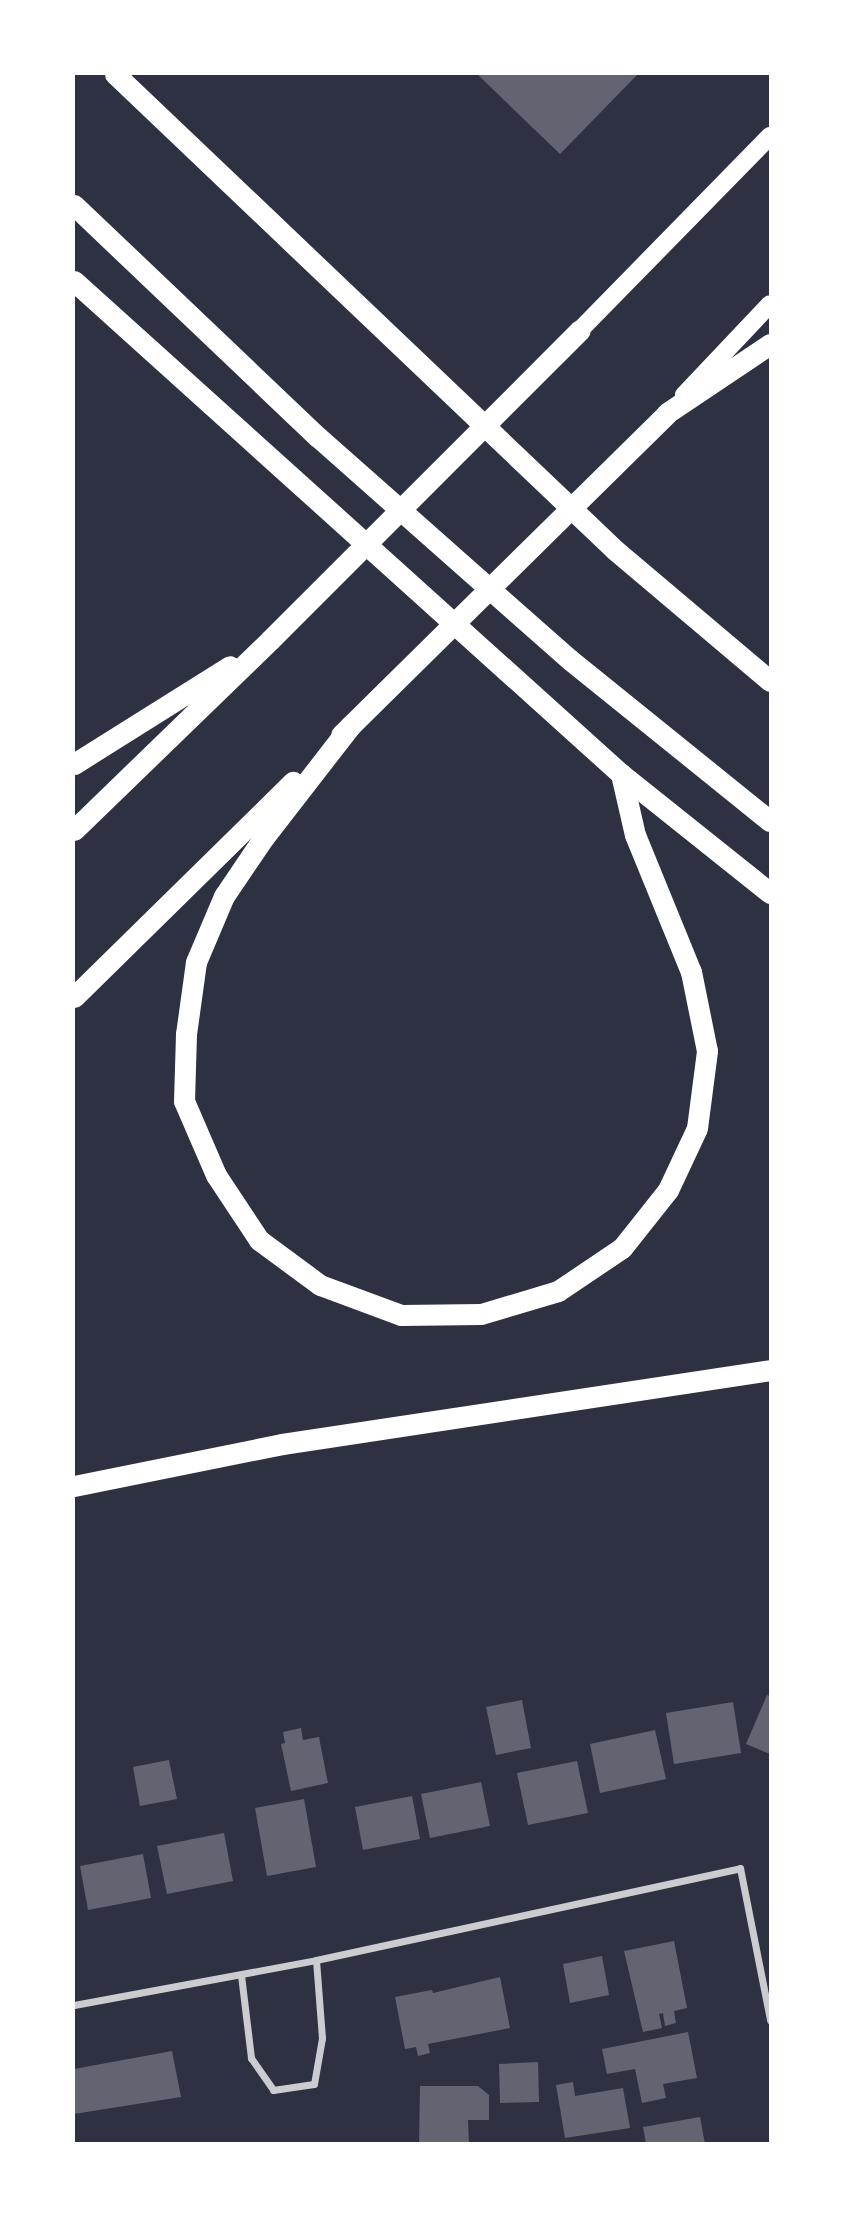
<!DOCTYPE html>
<html>
<head>
<meta charset="utf-8">
<style>
  body { margin:0 }
  #map { position:relative; width:844px; height:2217px; overflow:hidden; background:#2d3142; font-family:Signika,sans-serif }
  div>[style] { position:absolute }
  [style*='--x'] { left:calc(var(--x)*1px); top:calc(var(--y)*1px); width:calc(var(--w)*1px); rotate:calc(var(--a)*1deg) }
  .building>* { inset:0; background:#626471 }
  .minor>* { height:7px; margin:-3.5px; padding:0 3.5px; transform-origin:3.5px; border-radius:3.5px; background:#caccd0 }
  .primary>* { height:18px; margin:-9px; padding:0 9px; transform-origin:9px; border-radius:9px; background:#fff }
  .motorway>* { height:21px; margin:-10.5px; padding:0 10.5px; transform-origin:10.5px; border-radius:10.5px; background:#fff }
  span { translate:-50% -50%; white-space:nowrap; text-align:center; line-height:1.15; -webkit-text-stroke:5px #fff; paint-order:stroke }
  .frame { position:absolute; inset:0; border:75px solid #fff; pointer-events:none }
</style>
</head>
<body>
<div id="map">
  <div class="building">
    <div style="clip-path:polygon(477px 74px,638px 74px,560px 154px)"></div>
    <div style="clip-path:polygon(767px 1695px,770px 1696px,770px 1754px,746px 1744px)"></div>
    <div style="clip-path:polygon(522px 1700px,531px 1748px,496px 1755px,486px 1707px)"></div>
    <div style="clip-path:polygon(733px 1702px,741px 1753px,674px 1764px,666px 1713px)"></div>
    <div style="clip-path:polygon(301px 1728px,303px 1740px,319px 1737px,328px 1783px,291px 1791px,281px 1744px,285px 1743px,283px 1732px)"></div>
    <div style="clip-path:polygon(655px 1730px,666px 1779px,600px 1793px,590px 1744px)"></div>
    <div style="clip-path:polygon(169px 1760px,177px 1799px,140px 1806px,133px 1767px)"></div>
    <div style="clip-path:polygon(577px 1761px,588px 1813px,528px 1825px,517px 1773px)"></div>
    <div style="clip-path:polygon(481px 1782px,490px 1826px,430px 1838px,421px 1794px)"></div>
    <div style="clip-path:polygon(412px 1796px,420px 1839px,363px 1850px,355px 1807px)"></div>
    <div style="clip-path:polygon(304px 1799px,316px 1867px,267px 1876px,255px 1808px)"></div>
    <div style="clip-path:polygon(224px 1833px,233px 1881px,167px 1894px,157px 1846px)"></div>
    <div style="clip-path:polygon(143px 1854px,151px 1898px,88px 1910px,80px 1866px)"></div>
    <div style="clip-path:polygon(674px 1941px,687px 2008px,674px 2011px,676px 2023px,665px 2026px,663px 2013px,659px 2014px,662px 2028px,643px 2032px,624px 1951px)"></div>
    <div style="clip-path:polygon(602px 1956px,609px 1995px,570px 2003px,563px 1964px)"></div>
    <div style="clip-path:polygon(500px 1977px,510px 2028px,428px 2044px,430px 2053px,418px 2056px,416px 2047px,405px 2049px,395px 1997px,432px 1990px,433px 1993px)"></div>
    <div style="clip-path:polygon(688px 2032px,697px 2078px,663px 2084px,666px 2098px,642px 2103px,635px 2069px,607px 2074px,602px 2049px)"></div>
    <div style="clip-path:polygon(172px 2051px,181px 2097px,74px 2114px,74px 2069px)"></div>
    <div style="clip-path:polygon(538px 2062px,539px 2102px,500px 2103px,499px 2064px)"></div>
    <div style="clip-path:polygon(573px 2082px,575px 2096px,623px 2088px,630px 2128px,565px 2138px,556px 2085px)"></div>
    <div style="clip-path:polygon(420px 2086px,478px 2086px,489px 2095px,489px 2120px,468px 2120px,469px 2144px,419px 2144px)"></div>
    <div style="clip-path:polygon(700px 2117px,705px 2144px,646px 2144px,643px 2127px)"></div>
  </div>
  <div class="minor">
    <div style="--x:241;--y:1975;--w:84;--a:83.1"></div>
    <div style="--x:251;--y:2058;--w:39;--a:55"></div>
    <div style="--x:273;--y:2090;--w:41;--a:-8.3"></div>
    <div style="--x:314;--y:2084;--w:47;--a:-80.1"></div>
    <div style="--x:322;--y:2038;--w:78;--a:-94.4"></div>
    <div style="--x:74;--y:2005;--w:246;--a:-10.5"></div>
    <div style="--x:316;--y:1960;--w:434;--a:-12.2"></div>
    <div style="--x:740;--y:1868;--w:155;--a:78.8"></div>
  </div>
  <div class="primary">
    <div style="--x:580;--y:330;--w:272;--a:-45.6"></div>
    <div style="--x:684;--y:395;--w:125;--a:-46.6"></div>
  </div>
  <div class="motorway">
    <div style="--x:115;--y:74;--w:690;--a:43.59"></div>
    <div style="--x:615;--y:550;--w:203;--a:40.2"></div>
    <div style="--x:74;--y:205;--w:337;--a:43.6"></div>
    <div style="--x:318;--y:437;--w:335;--a:41.5"></div>
    <div style="--x:569;--y:659;--w:258;--a:38.9"></div>
    <div style="--x:74;--y:281;--w:736;--a:42.03"></div>
    <div style="--x:621;--y:774;--w:191;--a:38.6"></div>
    <div style="--x:351;--y:725;--w:142;--a:127.8"></div>
    <div style="--x:264;--y:837;--w:71;--a:124.1"></div>
    <div style="--x:224;--y:896;--w:72;--a:113"></div>
    <div style="--x:196;--y:962;--w:73;--a:97.9"></div>
    <div style="--x:186;--y:1034;--w:67;--a:91.7"></div>
    <div style="--x:184;--y:1101;--w:81;--a:66.6"></div>
    <div style="--x:216;--y:1175;--w:78;--a:56.5"></div>
    <div style="--x:259;--y:1240;--w:76;--a:36.4"></div>
    <div style="--x:320;--y:1285;--w:86;--a:20.3"></div>
    <div style="--x:401;--y:1315;--w:80;--a:-0.7"></div>
    <div style="--x:481;--y:1314;--w:80;--a:-16.6"></div>
    <div style="--x:558;--y:1291;--w:77;--a:-33.9"></div>
    <div style="--x:622;--y:1248;--w:74;--a:-51.6"></div>
    <div style="--x:668;--y:1190;--w:68;--a:-64.9"></div>
    <div style="--x:697;--y:1128;--w:78;--a:-82.6"></div>
    <div style="--x:707;--y:1051;--w:81;--a:-101.4"></div>
    <div style="--x:691;--y:972;--w:148;--a:-112.2"></div>
    <div style="--x:635;--y:835;--w:63;--a:-102.9"></div>
    <div style="--x:341;--y:735;--w:458;--a:-44.6"></div>
    <div style="--x:667;--y:413;--w:124;--a:-33.8"></div>
    <div style="--x:74;--y:764;--w:184;--a:-32.1"></div>
    <div style="--x:74;--y:830;--w:273;--a:-44.1"></div>
    <div style="--x:270;--y:640;--w:438;--a:-45"></div>
    <div style="--x:74;--y:997;--w:307;--a:-44.5"></div>
    <div style="--x:74;--y:1486;--w:212;--a:-11.4"></div>
    <div style="--x:282;--y:1444;--w:494;--a:-8.6"></div>
  </div>
  <div class="frame"></div>
</div>
</body>
</html>
